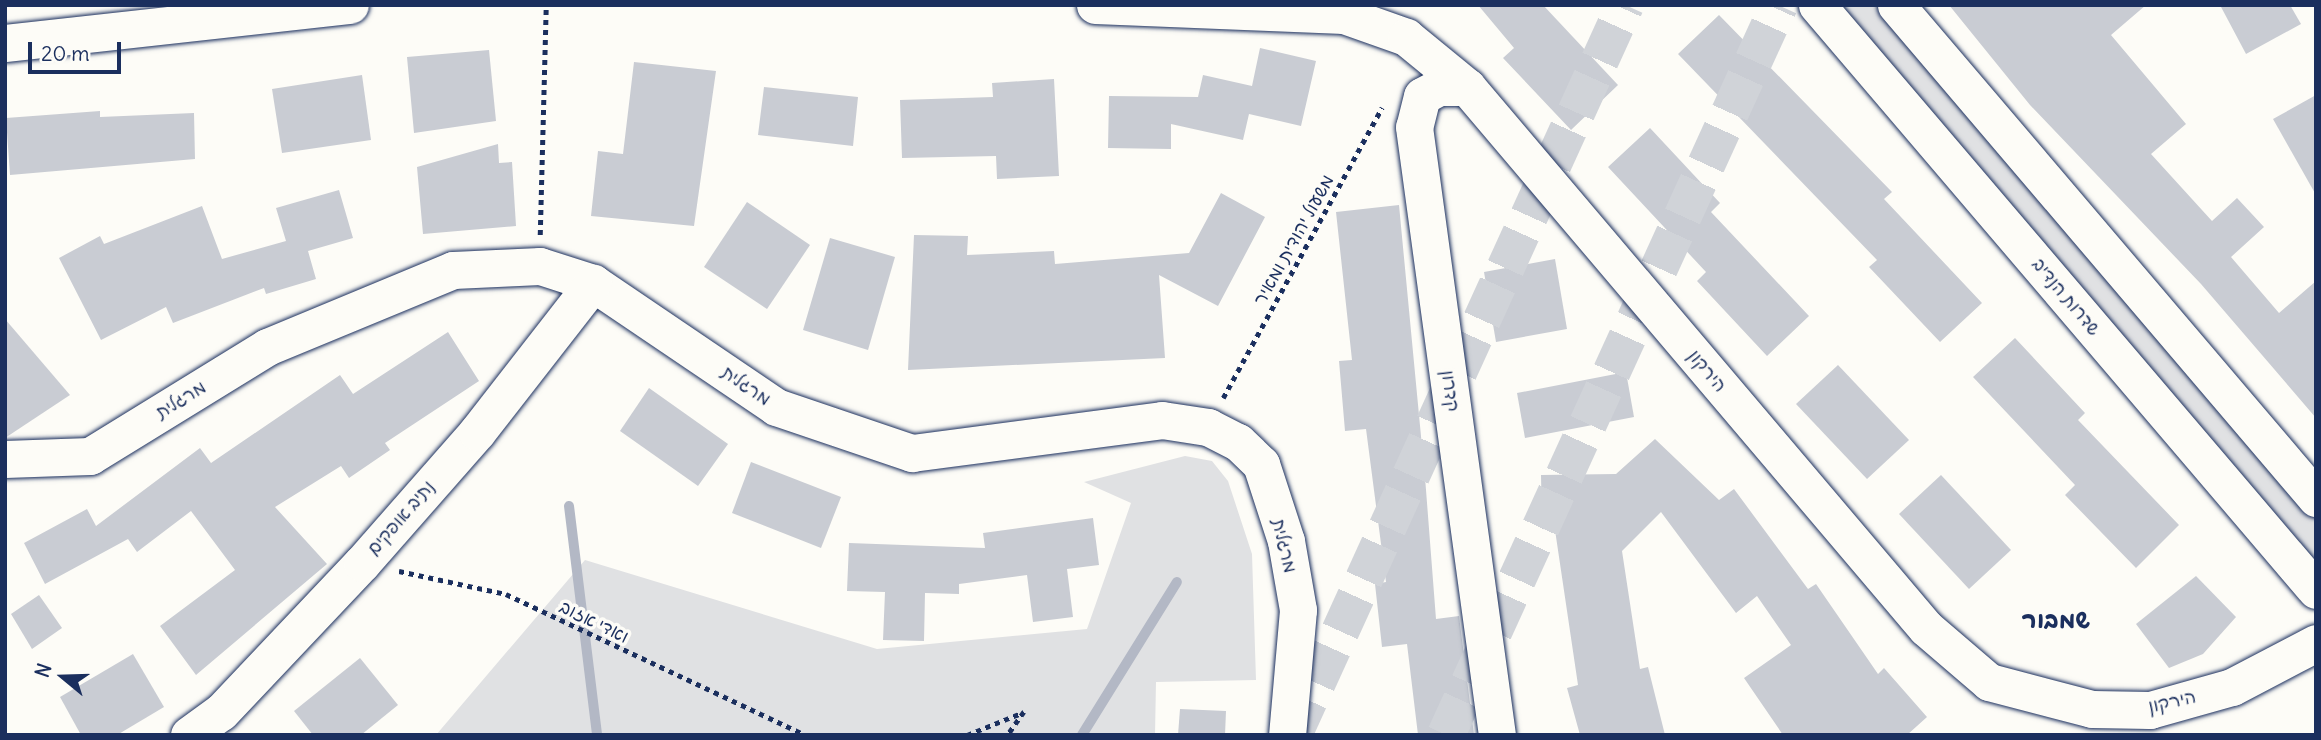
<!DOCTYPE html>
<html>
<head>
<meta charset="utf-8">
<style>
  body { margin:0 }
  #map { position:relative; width:2321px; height:740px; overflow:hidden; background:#fdfcf7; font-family:Delius,"Playpen Sans Hebrew",sans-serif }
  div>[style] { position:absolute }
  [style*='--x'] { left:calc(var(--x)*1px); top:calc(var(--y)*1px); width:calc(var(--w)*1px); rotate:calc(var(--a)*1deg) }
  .green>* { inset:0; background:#e0e1e3 }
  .stream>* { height:10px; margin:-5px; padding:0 5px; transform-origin:5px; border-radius:5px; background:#b3b8c5 }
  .building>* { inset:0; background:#c9ccd3 }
  .highway-tunnel>* { height:38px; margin-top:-19px; transform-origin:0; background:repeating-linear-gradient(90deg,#d0d3d8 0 38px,transparent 0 57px) }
  .path>* { height:4.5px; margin-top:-2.25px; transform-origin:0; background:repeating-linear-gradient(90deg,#1b2f5e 0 5px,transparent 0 10px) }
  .roads { filter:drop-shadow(0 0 2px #1b2f5e) drop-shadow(0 0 2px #1b2f5e) }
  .street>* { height:37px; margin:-18.5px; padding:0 18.5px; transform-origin:18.5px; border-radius:18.5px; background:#fdfcf7 }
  span { translate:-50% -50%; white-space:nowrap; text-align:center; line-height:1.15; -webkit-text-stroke:7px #fdfcf7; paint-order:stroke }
  .street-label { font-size:18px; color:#1b2f5e }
  .district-label { font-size:24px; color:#1b2f5e; font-weight:700 }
  .frame { position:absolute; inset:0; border:7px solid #1b2f5e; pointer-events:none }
  .north { position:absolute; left:28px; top:642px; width:70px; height:70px; -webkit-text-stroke:5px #fdfcf7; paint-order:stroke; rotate:289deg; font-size:19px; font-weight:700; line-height:28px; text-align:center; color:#1b2f5e }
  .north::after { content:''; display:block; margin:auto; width:24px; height:32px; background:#1b2f5e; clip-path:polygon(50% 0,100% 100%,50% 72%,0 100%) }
  .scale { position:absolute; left:28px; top:42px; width:93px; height:32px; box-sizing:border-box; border:4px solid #1b2f5e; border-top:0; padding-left:9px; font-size:21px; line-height:24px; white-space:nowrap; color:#1b2f5e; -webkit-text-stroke:5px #fdfcf7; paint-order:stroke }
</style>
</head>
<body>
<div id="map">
  <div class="green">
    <div style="clip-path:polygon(1833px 5px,1881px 5px,2316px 520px,2316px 575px)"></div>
    <div style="clip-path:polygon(1185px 456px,1212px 461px,1228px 481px,1252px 554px,1256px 680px,1156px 682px,1155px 735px,436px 735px,585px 560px,877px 649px,1087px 629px,1131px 503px,1084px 482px)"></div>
  </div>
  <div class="stream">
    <div style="--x:569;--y:506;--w:231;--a:83"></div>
    <div style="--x:1082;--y:735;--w:180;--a:-58.2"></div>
  </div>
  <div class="building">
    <div style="clip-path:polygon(1478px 5px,1543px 5px,1618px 85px,1571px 130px,1503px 58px,1514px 48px)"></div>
    <div style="clip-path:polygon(1949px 5px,2146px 5px,2111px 35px,2186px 124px,2151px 154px,2212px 221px,2237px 198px,2264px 227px,2231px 257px,2279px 313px,2316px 281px,2316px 418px,2201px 284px,2030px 105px)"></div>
    <div style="clip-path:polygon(2220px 5px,2290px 5px,2301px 24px,2246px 54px)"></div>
    <div style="clip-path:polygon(1719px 15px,1892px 192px,1884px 199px,1982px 303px,1940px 342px,1869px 267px,1877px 260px,1678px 54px)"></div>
    <div style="clip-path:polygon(1260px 48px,1316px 61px,1301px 126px,1249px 114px,1243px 140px,1171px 124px,1171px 149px,1108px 148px,1109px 96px,1198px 97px,1203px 75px,1252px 86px)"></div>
    <div style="clip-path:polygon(489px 50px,496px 121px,414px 133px,407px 57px)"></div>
    <div style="clip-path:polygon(634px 62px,716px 71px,694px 226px,591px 216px,598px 151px,623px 154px)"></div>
    <div style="clip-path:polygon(362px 75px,371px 140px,282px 153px,272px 89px)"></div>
    <div style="clip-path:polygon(1054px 79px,1059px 176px,997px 179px,996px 156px,902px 158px,900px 100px,993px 97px,992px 83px)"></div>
    <div style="clip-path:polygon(764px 87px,858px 97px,853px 146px,758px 135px)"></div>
    <div style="clip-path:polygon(2316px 95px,2316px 195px,2273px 119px)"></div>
    <div style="clip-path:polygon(100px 111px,100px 117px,194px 113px,195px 159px,10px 175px,6px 118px)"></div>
    <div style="clip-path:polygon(1650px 128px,1720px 203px,1711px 212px,1809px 316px,1767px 356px,1697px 281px,1706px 272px,1608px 167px)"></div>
    <div style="clip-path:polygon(498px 144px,499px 163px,512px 162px,516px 226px,423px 234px,417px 167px)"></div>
    <div style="clip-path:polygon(339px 190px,353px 238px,308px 251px,316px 279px,266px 294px,264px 288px,173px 323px,166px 307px,101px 340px,59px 258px,100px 236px,104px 244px,202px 206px,222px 259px,286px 241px,276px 208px)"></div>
    <div style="clip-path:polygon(1221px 193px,1265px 217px,1218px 306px,1159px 275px,1165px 358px,908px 370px,914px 235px,968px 236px,967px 255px,1054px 251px,1055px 264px,1189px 253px)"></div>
    <div style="clip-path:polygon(747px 202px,810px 245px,767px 309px,704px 267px)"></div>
    <div style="clip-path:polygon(1399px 205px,1423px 457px,1414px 459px,1416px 477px,1425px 477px,1436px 619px,1459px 616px,1474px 735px,1418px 735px,1407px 644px,1382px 647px,1375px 584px,1386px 582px,1366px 429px,1345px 431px,1339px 361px,1352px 360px,1336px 212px)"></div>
    <div style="clip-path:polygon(830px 238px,895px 257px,868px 350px,803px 330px)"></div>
    <div style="clip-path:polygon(1555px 259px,1567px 329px,1496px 342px,1484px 272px)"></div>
    <div style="clip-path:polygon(5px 319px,70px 395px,5px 438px)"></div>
    <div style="clip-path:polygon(448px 332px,479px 381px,385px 443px,390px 450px,349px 478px,341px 466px,275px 507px,327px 564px,196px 675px,160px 626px,235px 570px,191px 511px,137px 552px,128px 539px,45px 584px,24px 543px,87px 509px,96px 526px,200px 448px,211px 463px,340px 375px,353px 394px)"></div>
    <div style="clip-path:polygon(2015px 338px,2085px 413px,2078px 420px,2179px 525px,2136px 568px,2065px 495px,2075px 485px,1973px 377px)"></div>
    <div style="clip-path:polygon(1838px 365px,1909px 440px,1867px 479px,1796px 404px)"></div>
    <div style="clip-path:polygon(1626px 372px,1634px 417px,1525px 438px,1517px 393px)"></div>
    <div style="clip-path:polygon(649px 388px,728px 444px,698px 486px,620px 431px)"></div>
    <div style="clip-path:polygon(1655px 439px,1719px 500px,1734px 489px,1808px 589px,1816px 584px,1878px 674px,1884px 668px,1927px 717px,1907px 735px,1783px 735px,1744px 678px,1791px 645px,1757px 596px,1736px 613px,1661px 512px,1622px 551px,1640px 669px,1648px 667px,1665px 735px,1580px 735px,1567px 688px,1578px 685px,1555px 530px,1542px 529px,1541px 475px,1616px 474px)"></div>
    <div style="clip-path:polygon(751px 462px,841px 497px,821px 548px,732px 513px)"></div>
    <div style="clip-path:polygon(1941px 475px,2011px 550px,1969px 589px,1899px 514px)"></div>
    <div style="clip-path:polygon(1093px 518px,1099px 565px,1067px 569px,1073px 617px,1033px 622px,1027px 575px,959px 584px,959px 594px,925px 593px,924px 641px,883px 640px,885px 592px,847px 591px,849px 543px,985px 548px,983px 533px)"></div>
    <div style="clip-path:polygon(2196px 576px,2236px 617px,2203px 654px,2169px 668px,2136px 624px)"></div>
    <div style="clip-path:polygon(39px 595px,62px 628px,32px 649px,11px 614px)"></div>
    <div style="clip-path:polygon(133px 654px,164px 707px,117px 735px,81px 735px,60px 697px)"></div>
    <div style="clip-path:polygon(360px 658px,398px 705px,361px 735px,313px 735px,294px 711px)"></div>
    <div style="clip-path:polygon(1180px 709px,1226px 711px,1225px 735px,1178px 735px)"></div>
  </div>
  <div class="highway-tunnel">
    <div style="--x:1293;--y:735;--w:802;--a:-65.54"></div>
    <div style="--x:1446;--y:735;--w:802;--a:-65.48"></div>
  </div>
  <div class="path">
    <div style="--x:540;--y:235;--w:230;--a:-88.5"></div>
    <div style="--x:1223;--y:398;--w:331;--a:-61.3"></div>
    <div style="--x:399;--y:571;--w:109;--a:12.1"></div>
    <div style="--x:506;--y:594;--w:331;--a:25.2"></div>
    <div style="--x:967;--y:735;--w:61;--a:-22"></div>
    <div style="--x:1024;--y:712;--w:28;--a:125"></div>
  </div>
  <div class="roads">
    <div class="street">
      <div style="--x:1095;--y:5;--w:249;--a:2.3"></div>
      <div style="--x:1344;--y:15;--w:66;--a:19.5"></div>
      <div style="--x:1406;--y:37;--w:79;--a:39.3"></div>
      <div style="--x:1467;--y:87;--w:709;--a:49.69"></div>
      <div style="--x:1926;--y:628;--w:83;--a:40.6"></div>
      <div style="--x:1989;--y:682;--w:106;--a:14.7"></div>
      <div style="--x:2092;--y:709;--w:58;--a:1"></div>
      <div style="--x:2150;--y:710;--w:85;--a:-15.7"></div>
      <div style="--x:2232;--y:687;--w:95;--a:-27.6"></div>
      <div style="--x:1817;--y:5;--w:769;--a:49.54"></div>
      <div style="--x:1896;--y:5;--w:648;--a:49.57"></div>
      <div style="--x:5;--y:43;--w:347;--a:-6.3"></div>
      <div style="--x:1467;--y:87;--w:28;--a:180"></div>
      <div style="--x:1439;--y:87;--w:19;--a:152"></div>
      <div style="--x:1422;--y:96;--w:32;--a:104"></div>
      <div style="--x:1414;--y:127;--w:614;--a:82.23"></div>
      <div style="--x:5;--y:459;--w:85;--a:-2"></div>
      <div style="--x:90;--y:456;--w:208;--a:-31.6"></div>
      <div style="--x:267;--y:347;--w:201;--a:-22.5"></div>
      <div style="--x:453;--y:270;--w:87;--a:-2.6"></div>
      <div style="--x:540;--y:266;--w:56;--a:17.8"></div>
      <div style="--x:593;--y:283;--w:221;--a:34.1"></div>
      <div style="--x:776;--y:407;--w:144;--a:18.7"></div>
      <div style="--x:912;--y:453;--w:252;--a:-7.5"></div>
      <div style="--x:1162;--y:420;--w:47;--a:8.7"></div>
      <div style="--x:1208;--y:427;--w:34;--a:27"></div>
      <div style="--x:1238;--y:442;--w:32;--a:44"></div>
      <div style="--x:1261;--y:464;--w:81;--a:72"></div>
      <div style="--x:1286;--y:541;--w:70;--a:80.1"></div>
      <div style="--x:1298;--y:610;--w:125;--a:95"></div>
      <div style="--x:189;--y:735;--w:39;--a:-36"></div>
      <div style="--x:221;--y:712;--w:205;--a:-46.6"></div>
      <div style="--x:362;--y:563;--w:174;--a:-48.7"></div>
      <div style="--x:477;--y:432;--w:189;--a:-52.1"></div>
    </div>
  </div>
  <div class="street-label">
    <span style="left:1294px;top:240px;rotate:-61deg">משעול יהודית ומאיר</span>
    <span style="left:2066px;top:297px;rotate:50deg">שדרות הנדיב</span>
    <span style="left:1707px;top:371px;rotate:50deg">הירקון</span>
    <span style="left:746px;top:386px;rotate:34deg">מרגלית</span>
    <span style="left:1450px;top:391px;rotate:82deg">קדרון</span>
    <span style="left:181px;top:400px;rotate:-32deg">מרגלית</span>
    <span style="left:401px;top:518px;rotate:-49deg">נתיב אופקים</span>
    <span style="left:1284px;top:546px;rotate:76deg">מרגלית</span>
    <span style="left:594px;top:622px;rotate:26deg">ואדי אזוב</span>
    <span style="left:2172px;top:702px;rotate:-13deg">הירקון</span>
  </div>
  <div class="district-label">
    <span style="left:2056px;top:620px">שמבור</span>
  </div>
  <div class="frame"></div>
  <div class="north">N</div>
  <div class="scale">20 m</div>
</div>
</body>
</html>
